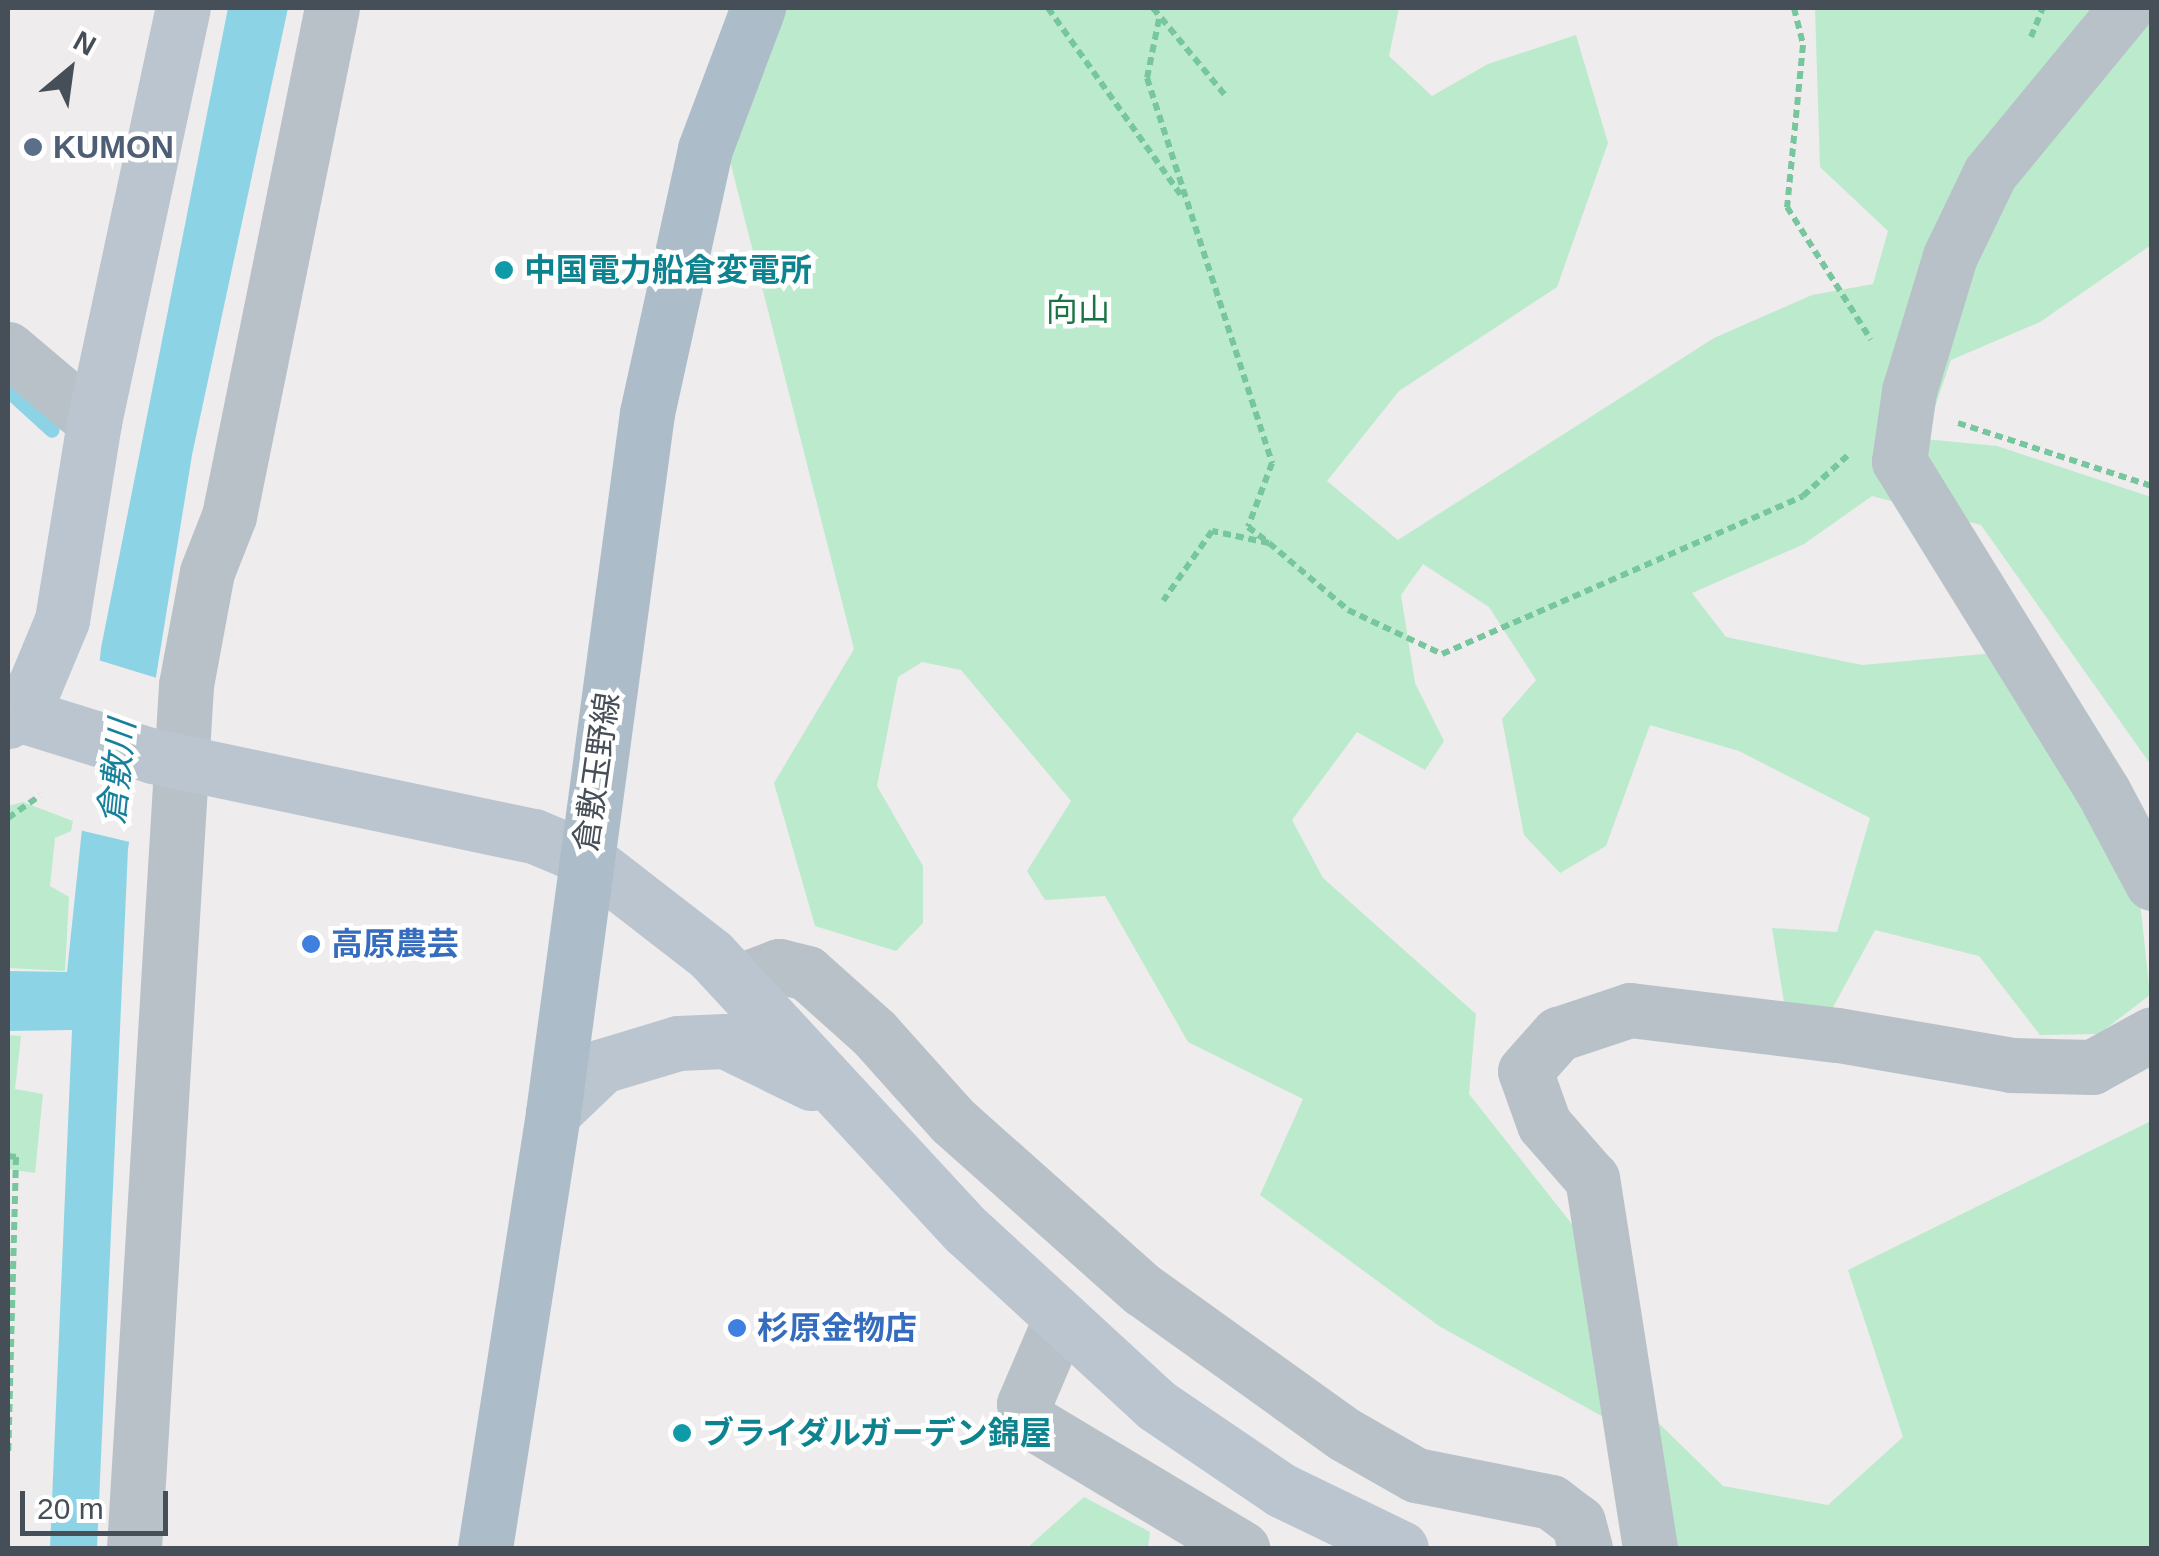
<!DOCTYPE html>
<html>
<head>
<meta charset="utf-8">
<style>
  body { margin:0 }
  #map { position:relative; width:2159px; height:1556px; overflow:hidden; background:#eeecec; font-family:Helvetica,"Noto Sans JP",sans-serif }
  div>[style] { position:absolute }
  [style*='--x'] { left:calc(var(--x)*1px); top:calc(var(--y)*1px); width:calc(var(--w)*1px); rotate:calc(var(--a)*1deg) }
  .green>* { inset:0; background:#bceacd }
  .water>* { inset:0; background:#8cd4e5 }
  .pier>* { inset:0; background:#eeecec }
  .stream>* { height:15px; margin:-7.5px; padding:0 7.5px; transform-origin:7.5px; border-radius:7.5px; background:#8cd4e5 }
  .path>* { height:6px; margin-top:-3px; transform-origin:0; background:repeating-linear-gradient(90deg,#77c69d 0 8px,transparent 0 13px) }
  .street>* { height:55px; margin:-27.5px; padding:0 27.5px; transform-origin:27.5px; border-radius:27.5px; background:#b8c1c8 }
  .secondary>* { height:55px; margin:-27.5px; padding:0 27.5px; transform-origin:27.5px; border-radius:27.5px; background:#bac5cf }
  .primary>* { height:55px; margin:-27.5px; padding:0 27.5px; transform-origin:27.5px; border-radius:27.5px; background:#adbcc9 }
  .dots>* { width:28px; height:28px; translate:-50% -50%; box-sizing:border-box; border:5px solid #fff; border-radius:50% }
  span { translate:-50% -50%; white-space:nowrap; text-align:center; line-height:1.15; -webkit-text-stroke:9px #fff; paint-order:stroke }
  .service-label { font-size:32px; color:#4e5e75; font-weight:700 }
  .left { translate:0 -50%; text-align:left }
  .culture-label { font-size:32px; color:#0d838f; font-weight:700 }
  .park-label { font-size:32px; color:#1c7346 }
  .street-label { font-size:32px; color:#464f58 }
  .shop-label { font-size:32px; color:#366cbe; font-weight:700 }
  .water-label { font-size:35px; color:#16819b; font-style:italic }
  .frame { position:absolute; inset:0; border:10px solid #464f58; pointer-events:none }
  .north { position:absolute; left:20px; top:20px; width:100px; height:100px; -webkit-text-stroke:8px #fff; paint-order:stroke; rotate:29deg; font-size:28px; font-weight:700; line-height:40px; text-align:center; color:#464f58 }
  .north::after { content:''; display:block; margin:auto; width:35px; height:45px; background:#464f58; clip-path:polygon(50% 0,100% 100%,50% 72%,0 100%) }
  .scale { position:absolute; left:20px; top:1491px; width:148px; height:45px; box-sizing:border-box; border:5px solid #464f58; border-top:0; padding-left:12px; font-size:30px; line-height:35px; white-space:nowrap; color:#464f58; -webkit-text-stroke:8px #fff; paint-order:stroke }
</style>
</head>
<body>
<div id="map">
  <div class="green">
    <div style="clip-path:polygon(766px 8px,1399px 8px,1389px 56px,1432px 96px,1488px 64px,1576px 35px,1608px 143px,1557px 287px,1399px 391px,1327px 481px,1398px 540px,1714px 338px,1812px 295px,1873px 284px,1888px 231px,1820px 167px,1815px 8px,2151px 8px,2151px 245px,2040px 322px,1951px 360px,1924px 439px,1997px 446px,2151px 497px,2151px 765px,1981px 525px,1872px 496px,1804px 544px,1692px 593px,1726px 637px,1862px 665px,1995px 653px,2140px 902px,2150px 995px,2099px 1034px,2040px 1035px,1979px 956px,1875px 930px,1832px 1009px,1784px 1002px,1772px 928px,1837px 932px,1870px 818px,1739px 751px,1650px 725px,1606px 846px,1560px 873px,1524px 835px,1502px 719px,1536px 680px,1489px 607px,1423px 564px,1401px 595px,1415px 683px,1444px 741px,1425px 770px,1357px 732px,1292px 820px,1323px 878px,1476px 1014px,1469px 1094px,1575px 1228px,1594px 1360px,1723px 1486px,1828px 1505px,1903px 1437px,1848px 1270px,2151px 1121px,2151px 1548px,1670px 1548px,1607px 1419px,1439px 1326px,1260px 1195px,1303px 1099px,1188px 1042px,1105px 896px,1045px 900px,1027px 871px,1071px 801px,961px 670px,922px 662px,898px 677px,877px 786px,923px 866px,923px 923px,896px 951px,815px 926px,774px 783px,854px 649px,717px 110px)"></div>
    <div style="clip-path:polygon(23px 802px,73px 821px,71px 831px,55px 838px,50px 886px,69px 897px,65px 971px,8px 968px,8px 806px)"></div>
    <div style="clip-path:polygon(8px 1035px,21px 1036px,15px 1089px,43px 1094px,35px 1173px,8px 1169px)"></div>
    <div style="clip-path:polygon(1084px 1497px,1150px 1532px,1148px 1548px,1027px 1548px)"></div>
  </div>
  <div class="water">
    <div style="clip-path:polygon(228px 8px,288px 8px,192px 455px,128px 849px,97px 1548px,50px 1548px,72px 1030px,8px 1031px,8px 971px,67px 972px,101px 648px)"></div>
  </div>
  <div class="pier">
    <div style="clip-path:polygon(95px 659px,160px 679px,134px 843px,75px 829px)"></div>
  </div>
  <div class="stream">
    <div style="--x:8;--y:390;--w:59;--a:42.3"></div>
  </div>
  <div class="path">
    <div style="--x:1048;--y:8;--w:233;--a:54.6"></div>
    <div style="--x:1153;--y:8;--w:113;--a:50.4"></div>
    <div style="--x:1794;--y:8;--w:38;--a:76"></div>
    <div style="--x:1803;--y:45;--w:163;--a:95.6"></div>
    <div style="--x:1787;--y:207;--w:157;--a:57.7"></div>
    <div style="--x:1159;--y:19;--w:60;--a:101.5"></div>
    <div style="--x:1147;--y:78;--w:405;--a:72"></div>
    <div style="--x:1272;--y:463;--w:68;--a:110.6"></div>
    <div style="--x:1248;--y:527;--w:26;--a:37"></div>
    <div style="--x:1269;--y:543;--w:58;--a:-168.1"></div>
    <div style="--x:1212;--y:531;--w:85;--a:125"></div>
    <div style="--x:2031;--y:37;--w:31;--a:-68"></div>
    <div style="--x:1958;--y:423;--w:204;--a:18"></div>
    <div style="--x:1269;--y:543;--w:104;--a:40.3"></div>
    <div style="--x:1348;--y:610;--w:104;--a:25.1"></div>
    <div style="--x:1442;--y:654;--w:394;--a:-23.6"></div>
    <div style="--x:1803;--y:496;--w:61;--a:-42.3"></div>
    <div style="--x:8;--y:818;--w:39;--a:-35"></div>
    <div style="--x:8;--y:1156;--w:8;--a:7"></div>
    <div style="--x:16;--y:1157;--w:297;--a:91.5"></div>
  </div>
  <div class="street">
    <div style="--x:2126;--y:8;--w:214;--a:129.5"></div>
    <div style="--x:1990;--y:173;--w:92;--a:115.7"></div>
    <div style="--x:1950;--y:256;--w:141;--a:106.9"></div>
    <div style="--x:1909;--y:391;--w:71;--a:98.1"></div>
    <div style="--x:1899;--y:461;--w:390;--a:58.3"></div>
    <div style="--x:2104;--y:793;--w:102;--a:61.9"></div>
    <div style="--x:8;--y:349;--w:113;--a:40.3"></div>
    <div style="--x:737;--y:982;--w:45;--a:-20.9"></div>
    <div style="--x:779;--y:966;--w:29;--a:14"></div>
    <div style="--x:807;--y:973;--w:90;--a:41.8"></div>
    <div style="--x:874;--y:1033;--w:118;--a:48.1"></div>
    <div style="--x:953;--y:1121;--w:254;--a:41.7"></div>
    <div style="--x:1143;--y:1290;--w:247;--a:35.6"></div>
    <div style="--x:1344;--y:1434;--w:83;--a:29.7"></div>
    <div style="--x:1416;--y:1475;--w:138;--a:11.3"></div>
    <div style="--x:1551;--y:1502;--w:34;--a:37"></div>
    <div style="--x:1578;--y:1522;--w:27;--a:75"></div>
    <div style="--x:1059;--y:1322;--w:89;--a:113.1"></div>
    <div style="--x:1024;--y:1404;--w:21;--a:65"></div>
    <div style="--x:1033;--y:1423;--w:244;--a:30.9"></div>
    <div style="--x:134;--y:1548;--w:865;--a:-86.55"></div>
    <div style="--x:186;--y:685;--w:115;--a:-79.5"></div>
    <div style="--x:207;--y:572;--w:60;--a:-68.6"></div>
    <div style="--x:229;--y:516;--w:518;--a:-78.54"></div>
    <div style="--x:1650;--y:1548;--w:374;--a:-98.9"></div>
    <div style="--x:1592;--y:1179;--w:73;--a:-131.1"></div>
    <div style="--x:1544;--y:1124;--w:56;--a:-109.7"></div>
    <div style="--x:1525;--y:1071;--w:50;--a:-48.3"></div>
    <div style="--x:1558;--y:1034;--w:76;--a:-18.4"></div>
    <div style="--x:1630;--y:1010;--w:209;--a:6.9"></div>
    <div style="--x:1838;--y:1035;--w:176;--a:9.8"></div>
    <div style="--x:2011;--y:1065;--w:81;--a:1.4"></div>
    <div style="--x:2092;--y:1067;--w:68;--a:-28.8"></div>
  </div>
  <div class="secondary">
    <div style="--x:8;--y:711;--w:152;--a:17.2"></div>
    <div style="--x:153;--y:756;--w:389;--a:11.9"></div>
    <div style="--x:534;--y:836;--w:56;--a:22.9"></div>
    <div style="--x:586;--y:858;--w:158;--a:37.8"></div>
    <div style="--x:711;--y:955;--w:376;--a:47.2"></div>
    <div style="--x:967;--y:1231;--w:257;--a:42.6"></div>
    <div style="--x:1156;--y:1405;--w:151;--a:34.2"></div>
    <div style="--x:1281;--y:1490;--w:133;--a:25.8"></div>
    <div style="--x:8;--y:721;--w:45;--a:-53.1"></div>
    <div style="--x:35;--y:685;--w:70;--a:-67.4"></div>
    <div style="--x:62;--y:620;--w:201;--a:-80.8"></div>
    <div style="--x:94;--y:422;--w:423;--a:-77.9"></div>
    <div style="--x:553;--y:1113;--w:68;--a:-43.8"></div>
    <div style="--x:602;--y:1066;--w:79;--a:-16.8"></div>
    <div style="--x:678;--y:1043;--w:47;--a:-2.4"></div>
    <div style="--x:725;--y:1041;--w:96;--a:26"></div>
  </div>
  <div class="primary">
    <div style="--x:485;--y:1548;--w:440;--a:-81.1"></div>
    <div style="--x:553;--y:1113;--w:706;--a:-82.35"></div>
    <div style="--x:647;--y:413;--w:270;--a:-77.6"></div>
    <div style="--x:705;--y:149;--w:151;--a:-69.4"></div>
  </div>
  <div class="dots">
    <div style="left:33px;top:147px;background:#5c6f8a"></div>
    <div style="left:504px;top:270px;background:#0f9aa8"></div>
    <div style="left:311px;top:944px;background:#3f7fe0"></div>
    <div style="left:737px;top:1328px;background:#3f7fe0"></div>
    <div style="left:682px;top:1433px;background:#0f9aa8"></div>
  </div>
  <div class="service-label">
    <span class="left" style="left:53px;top:147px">KUMON</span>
  </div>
  <div class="culture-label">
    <span class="left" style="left:524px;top:270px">中国電力船倉変電所</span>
    <span class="left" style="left:702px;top:1433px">ブライダルガーデン錦屋</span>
  </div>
  <div class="park-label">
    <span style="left:1078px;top:310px">向山</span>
  </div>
  <div class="street-label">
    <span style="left:597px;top:772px;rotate:-82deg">倉敷玉野線</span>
  </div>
  <div class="shop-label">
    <span class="left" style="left:331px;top:944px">高原農芸</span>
    <span class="left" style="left:757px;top:1328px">杉原金物店</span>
  </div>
  <div class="water-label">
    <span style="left:117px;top:772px;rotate:-84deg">倉敷川</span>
  </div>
  <div class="frame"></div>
  <div class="north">N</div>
  <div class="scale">20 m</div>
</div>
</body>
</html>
